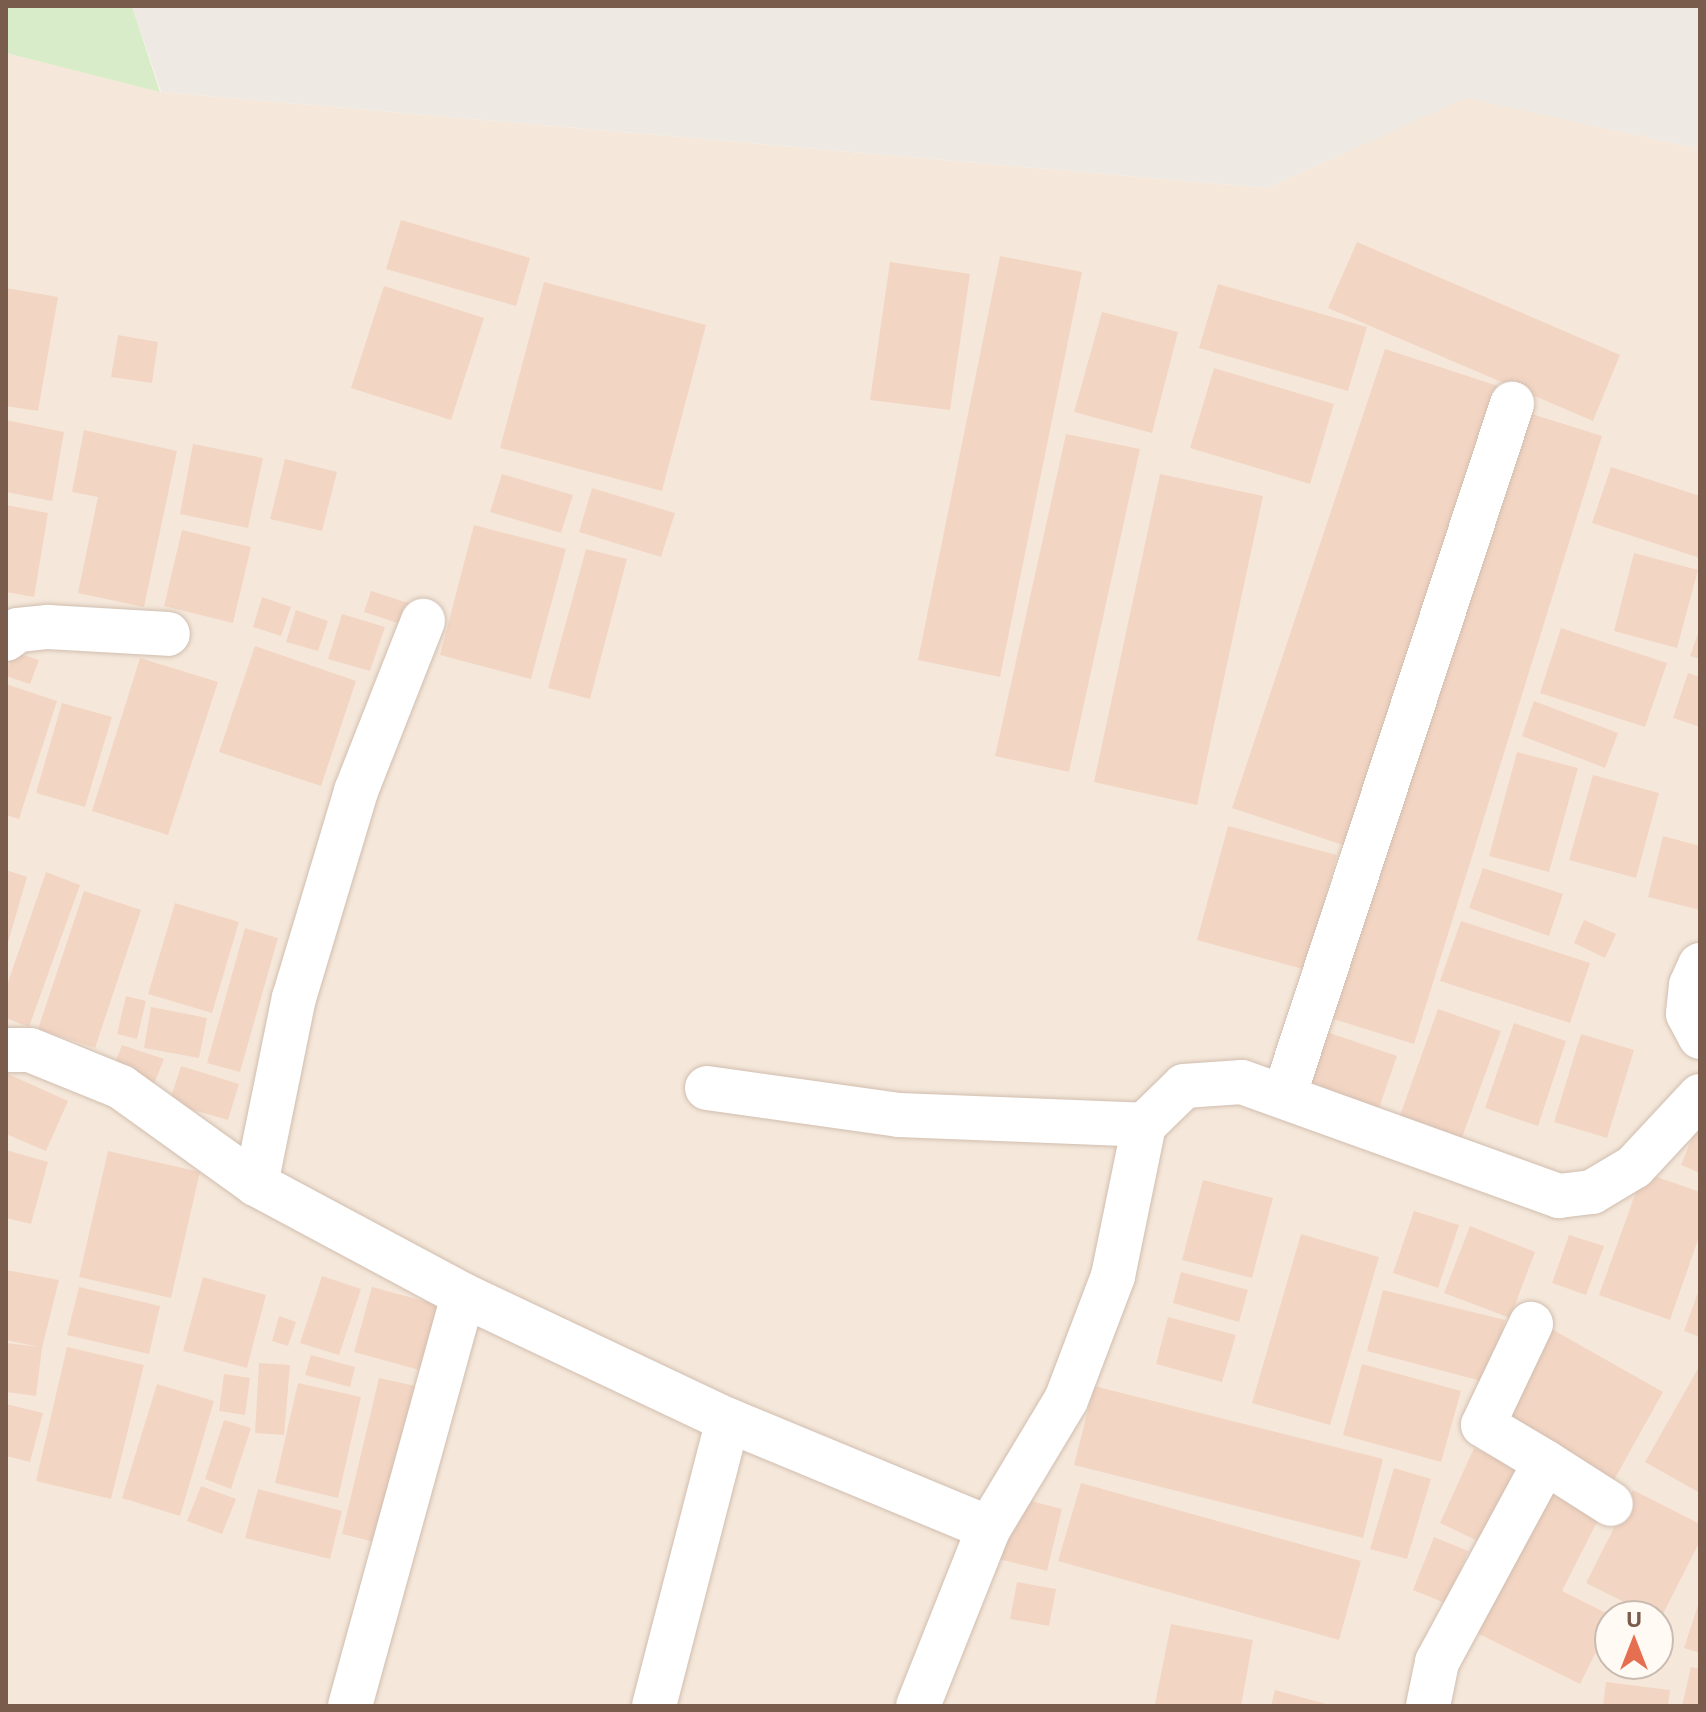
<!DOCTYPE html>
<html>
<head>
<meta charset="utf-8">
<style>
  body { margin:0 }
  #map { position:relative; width:1706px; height:1712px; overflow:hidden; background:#fdf6ec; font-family:"Noto Sans",sans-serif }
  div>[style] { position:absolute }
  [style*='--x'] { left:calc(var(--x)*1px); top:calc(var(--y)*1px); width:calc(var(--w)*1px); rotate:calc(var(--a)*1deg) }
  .residential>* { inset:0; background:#f5e8da }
  .industrial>* { inset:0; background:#efe9e4 }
  .green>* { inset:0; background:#d8ecc9 }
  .building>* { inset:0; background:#f3d5c3 }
  .roads { filter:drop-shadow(0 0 2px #d1beb0) drop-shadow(0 0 2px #d1beb0) }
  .street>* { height:44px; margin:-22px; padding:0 22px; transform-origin:22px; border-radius:22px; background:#fff }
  span { translate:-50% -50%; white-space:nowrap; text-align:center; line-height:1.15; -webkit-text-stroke:7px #fffaf3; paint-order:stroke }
  .frame { position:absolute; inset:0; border:8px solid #7a5c4d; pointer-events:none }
  .north { position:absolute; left:1594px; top:1600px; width:80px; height:80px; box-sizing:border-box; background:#fffaf3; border:2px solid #cabbb1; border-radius:50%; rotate:0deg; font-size:22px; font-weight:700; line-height:32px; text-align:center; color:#7a5c4d }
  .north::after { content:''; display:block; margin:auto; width:28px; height:36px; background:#e76f51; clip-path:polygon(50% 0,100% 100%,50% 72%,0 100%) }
</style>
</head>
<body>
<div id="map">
  <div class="residential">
    <div style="clip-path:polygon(evenodd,6px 53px,161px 92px,1267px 188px,1466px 97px,1700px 149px,1700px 1706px,6px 1706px,6px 53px,1610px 1616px,1658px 1616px,1658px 1664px,1610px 1664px,1610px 1616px)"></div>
  </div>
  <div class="industrial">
    <div style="clip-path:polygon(132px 6px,1700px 6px,1700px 149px,1466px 98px,1267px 188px,161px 92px)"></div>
  </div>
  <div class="green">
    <div style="clip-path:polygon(6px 6px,132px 6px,160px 92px,6px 53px)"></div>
  </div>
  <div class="building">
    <div style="clip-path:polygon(401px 220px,530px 258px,516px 306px,386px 269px)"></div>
    <div style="clip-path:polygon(1357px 242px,1620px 355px,1593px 421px,1328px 308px)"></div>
    <div style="clip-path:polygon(1000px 256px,1082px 272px,1000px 677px,918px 660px)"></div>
    <div style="clip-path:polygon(890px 262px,970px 274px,950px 410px,870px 400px)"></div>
    <div style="clip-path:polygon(544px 282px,706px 325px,662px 491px,500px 448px)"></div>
    <div style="clip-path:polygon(1218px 284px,1367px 327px,1348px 391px,1199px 348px)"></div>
    <div style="clip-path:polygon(384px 286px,484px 318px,451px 420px,351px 388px)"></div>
    <div style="clip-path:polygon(6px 288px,58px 297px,38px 411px,6px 406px)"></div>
    <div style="clip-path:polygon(1102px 312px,1178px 332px,1152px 433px,1074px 412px)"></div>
    <div style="clip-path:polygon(118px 335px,158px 342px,152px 383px,111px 377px)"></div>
    <div style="clip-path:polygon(1385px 349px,1501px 387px,1346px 846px,1232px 808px)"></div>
    <div style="clip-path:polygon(1214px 368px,1334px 404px,1310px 484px,1190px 448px)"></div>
    <div style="clip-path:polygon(1519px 410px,1602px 436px,1414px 1044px,1330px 1018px)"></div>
    <div style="clip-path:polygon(6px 420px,64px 432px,52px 501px,6px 492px)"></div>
    <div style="clip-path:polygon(84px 430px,177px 451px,144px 607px,78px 593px,98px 497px,72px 492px)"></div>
    <div style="clip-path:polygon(1066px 434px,1140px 449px,1069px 772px,995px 756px)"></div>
    <div style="clip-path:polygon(193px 444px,263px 458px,248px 528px,180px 514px)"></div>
    <div style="clip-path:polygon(285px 459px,337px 472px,322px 531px,270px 519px)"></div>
    <div style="clip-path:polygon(1611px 467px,1700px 496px,1700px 558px,1592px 523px)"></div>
    <div style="clip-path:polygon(502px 474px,573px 495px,561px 533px,490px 512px)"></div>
    <div style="clip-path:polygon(1160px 474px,1263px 496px,1197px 805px,1094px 782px)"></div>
    <div style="clip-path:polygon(592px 488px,675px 513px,661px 557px,579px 532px)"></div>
    <div style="clip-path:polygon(6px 505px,48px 513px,34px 597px,6px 592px)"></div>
    <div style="clip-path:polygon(474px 525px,566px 549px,531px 679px,440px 655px)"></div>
    <div style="clip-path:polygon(182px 530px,251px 547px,233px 623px,164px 606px)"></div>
    <div style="clip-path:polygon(586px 549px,627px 559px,590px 699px,548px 688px)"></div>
    <div style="clip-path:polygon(1634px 553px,1698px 570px,1677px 648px,1614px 631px)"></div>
    <div style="clip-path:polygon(371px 591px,421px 607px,413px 628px,364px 612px)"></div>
    <div style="clip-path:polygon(262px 597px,291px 607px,281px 636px,253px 627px)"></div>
    <div style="clip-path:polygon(296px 610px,328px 621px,318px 651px,286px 642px)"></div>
    <div style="clip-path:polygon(342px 614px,385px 627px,370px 671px,328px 659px)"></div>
    <div style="clip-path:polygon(1561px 628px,1667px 663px,1645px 727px,1540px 693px)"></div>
    <div style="clip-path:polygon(1700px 628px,1700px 659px,1690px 656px)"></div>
    <div style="clip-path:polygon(255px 646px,356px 681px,321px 786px,219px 752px)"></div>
    <div style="clip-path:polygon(12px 651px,39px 660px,30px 684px,6px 676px)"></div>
    <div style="clip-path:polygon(140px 658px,218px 682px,168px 835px,92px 811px)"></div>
    <div style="clip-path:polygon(1688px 673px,1700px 677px,1700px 727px,1673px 718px)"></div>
    <div style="clip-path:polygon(6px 684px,57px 701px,19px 819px,6px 815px)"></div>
    <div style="clip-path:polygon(1534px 701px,1618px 733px,1605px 768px,1522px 736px)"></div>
    <div style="clip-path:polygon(62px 703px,112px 717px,85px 807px,36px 793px)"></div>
    <div style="clip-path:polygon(1517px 752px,1578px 768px,1549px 872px,1489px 856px)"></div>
    <div style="clip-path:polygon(1593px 775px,1659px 793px,1636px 878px,1569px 860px)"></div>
    <div style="clip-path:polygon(1228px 826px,1337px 855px,1306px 970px,1197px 940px)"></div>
    <div style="clip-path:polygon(1663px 836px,1700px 846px,1700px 910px,1648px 897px)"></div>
    <div style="clip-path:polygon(1483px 868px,1563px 894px,1549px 936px,1469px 908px)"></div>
    <div style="clip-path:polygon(6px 870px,27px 877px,7px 946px,6px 945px)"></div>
    <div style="clip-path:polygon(46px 872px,80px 885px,29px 1027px,6px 1018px,6px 988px)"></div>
    <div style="clip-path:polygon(84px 891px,141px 910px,95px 1048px,38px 1029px)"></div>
    <div style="clip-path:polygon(175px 903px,239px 922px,212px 1013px,148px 994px)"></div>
    <div style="clip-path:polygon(1584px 920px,1616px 934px,1605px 958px,1574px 943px)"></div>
    <div style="clip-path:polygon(1461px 921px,1590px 963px,1570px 1023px,1440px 981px)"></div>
    <div style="clip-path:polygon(245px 928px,278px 938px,240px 1072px,207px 1063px)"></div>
    <div style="clip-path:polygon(126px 996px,146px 1001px,137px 1039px,117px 1034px)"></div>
    <div style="clip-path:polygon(151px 1007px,207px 1018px,199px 1058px,144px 1048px)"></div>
    <div style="clip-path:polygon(1438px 1009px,1501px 1031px,1460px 1143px,1398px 1121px)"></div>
    <div style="clip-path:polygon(1514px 1023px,1566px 1041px,1538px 1126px,1485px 1108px)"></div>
    <div style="clip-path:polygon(1318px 1029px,1397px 1056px,1379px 1108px,1300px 1079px)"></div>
    <div style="clip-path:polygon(1581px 1034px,1634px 1050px,1607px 1138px,1554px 1122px)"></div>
    <div style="clip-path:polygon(122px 1045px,164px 1059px,152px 1089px,111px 1073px)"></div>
    <div style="clip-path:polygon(181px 1066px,239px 1084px,228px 1120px,169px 1103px)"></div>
    <div style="clip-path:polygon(6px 1073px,68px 1101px,46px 1151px,6px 1134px)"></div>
    <div style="clip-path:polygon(1700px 1118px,1700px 1173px,1681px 1165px)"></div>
    <div style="clip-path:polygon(6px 1150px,48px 1162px,31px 1224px,6px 1218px)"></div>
    <div style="clip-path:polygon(108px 1151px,200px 1172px,171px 1298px,79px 1277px)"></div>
    <div style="clip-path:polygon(1643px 1172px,1700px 1192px,1700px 1234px,1670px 1320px,1599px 1295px)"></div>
    <div style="clip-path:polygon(1203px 1180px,1273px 1198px,1252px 1278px,1182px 1260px)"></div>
    <div style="clip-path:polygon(1414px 1211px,1459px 1225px,1438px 1288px,1393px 1273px)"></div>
    <div style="clip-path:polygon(1470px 1226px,1535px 1252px,1510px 1318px,1444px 1293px)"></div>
    <div style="clip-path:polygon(1301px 1234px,1379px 1257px,1330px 1425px,1252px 1403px)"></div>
    <div style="clip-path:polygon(1569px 1235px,1604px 1246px,1586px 1295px,1552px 1283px)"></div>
    <div style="clip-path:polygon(6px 1270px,59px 1280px,42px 1348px,36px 1396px,6px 1392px,6px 1343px,39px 1347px,6px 1340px)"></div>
    <div style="clip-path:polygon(1181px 1272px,1248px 1290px,1239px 1322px,1173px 1303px)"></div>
    <div style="clip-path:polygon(322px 1276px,361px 1289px,339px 1355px,300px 1343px)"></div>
    <div style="clip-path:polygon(203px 1277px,266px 1295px,247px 1368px,183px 1351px)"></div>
    <div style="clip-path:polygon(79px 1287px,160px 1306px,149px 1354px,67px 1335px)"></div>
    <div style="clip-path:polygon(372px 1287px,453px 1309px,434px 1374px,354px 1352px)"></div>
    <div style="clip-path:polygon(1700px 1287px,1700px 1337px,1684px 1331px)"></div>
    <div style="clip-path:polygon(1383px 1290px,1505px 1320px,1489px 1383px,1367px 1351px)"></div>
    <div style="clip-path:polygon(279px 1316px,296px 1322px,288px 1346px,272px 1341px)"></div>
    <div style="clip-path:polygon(1168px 1317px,1236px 1335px,1222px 1382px,1156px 1364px)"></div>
    <div style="clip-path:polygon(1548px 1327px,1663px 1392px,1614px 1480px,1497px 1415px)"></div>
    <div style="clip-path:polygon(67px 1347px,144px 1365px,111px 1499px,36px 1481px)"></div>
    <div style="clip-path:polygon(311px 1355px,355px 1367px,350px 1387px,305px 1375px)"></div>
    <div style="clip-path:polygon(259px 1363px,290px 1365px,284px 1435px,255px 1433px)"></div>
    <div style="clip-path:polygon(1362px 1364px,1461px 1391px,1441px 1462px,1343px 1435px)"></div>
    <div style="clip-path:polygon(1700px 1365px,1700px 1489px,1698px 1492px,1645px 1462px)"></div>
    <div style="clip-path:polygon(224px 1374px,250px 1378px,245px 1415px,219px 1411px)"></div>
    <div style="clip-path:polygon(379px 1378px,420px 1387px,383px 1544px,342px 1534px)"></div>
    <div style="clip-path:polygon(298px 1383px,361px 1397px,338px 1498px,275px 1483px)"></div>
    <div style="clip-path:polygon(157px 1384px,214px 1401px,180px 1516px,122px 1498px)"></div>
    <div style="clip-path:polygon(1094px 1386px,1383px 1459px,1363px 1538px,1074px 1465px)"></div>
    <div style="clip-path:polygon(6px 1404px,43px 1413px,30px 1462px,6px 1456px)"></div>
    <div style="clip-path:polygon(224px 1420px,251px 1428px,231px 1489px,205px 1479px)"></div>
    <div style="clip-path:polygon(1474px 1448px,1521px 1470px,1486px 1545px,1440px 1523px)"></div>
    <div style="clip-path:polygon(1394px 1468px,1431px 1479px,1407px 1559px,1370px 1549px)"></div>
    <div style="clip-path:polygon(1081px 1483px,1361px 1561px,1339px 1640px,1058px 1561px)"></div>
    <div style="clip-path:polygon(201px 1486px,236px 1499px,222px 1534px,187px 1521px)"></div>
    <div style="clip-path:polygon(1547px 1487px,1601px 1514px,1562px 1591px,1610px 1615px,1610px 1624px,1580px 1684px,1475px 1632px)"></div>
    <div style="clip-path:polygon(258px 1489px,342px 1511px,330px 1559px,245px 1538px)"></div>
    <div style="clip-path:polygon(1633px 1490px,1700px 1524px,1700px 1541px,1660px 1620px,1586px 1583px)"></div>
    <div style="clip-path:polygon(1015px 1497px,1062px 1509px,1047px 1571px,999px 1559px)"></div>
    <div style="clip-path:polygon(1434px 1537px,1468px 1551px,1447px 1604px,1413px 1590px)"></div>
    <div style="clip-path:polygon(1017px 1582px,1056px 1589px,1049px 1626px,1010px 1619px)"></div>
    <div style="clip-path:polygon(1700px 1599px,1700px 1653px,1684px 1648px)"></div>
    <div style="clip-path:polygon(1171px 1624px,1253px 1640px,1241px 1706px,1155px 1704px)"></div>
    <div style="clip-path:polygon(1691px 1667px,1700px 1669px,1700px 1706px,1682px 1706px)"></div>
    <div style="clip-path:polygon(1606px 1682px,1670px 1690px,1668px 1706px,1603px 1706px)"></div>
    <div style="clip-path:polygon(1275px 1690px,1330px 1705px,1330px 1706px,1271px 1706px)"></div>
  </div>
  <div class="roads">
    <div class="street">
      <div style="--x:6;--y:639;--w:15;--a:-37"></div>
      <div style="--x:18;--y:630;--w:30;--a:-6"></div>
      <div style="--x:48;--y:627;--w:120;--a:3.3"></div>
      <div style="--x:1700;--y:965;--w:22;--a:114"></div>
      <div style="--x:1691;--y:985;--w:29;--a:96"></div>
      <div style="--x:1688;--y:1014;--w:26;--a:62"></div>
      <div style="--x:6;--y:1050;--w:24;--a:0"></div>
      <div style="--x:30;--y:1050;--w:98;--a:22.1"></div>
      <div style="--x:121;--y:1087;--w:166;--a:35.7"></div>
      <div style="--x:256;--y:1184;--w:235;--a:28.2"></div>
      <div style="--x:463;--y:1295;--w:293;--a:25.3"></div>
      <div style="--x:728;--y:1420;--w:282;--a:22.5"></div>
      <div style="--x:707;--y:1088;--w:194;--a:8"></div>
      <div style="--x:899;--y:1115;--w:245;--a:2.3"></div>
      <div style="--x:1284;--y:1096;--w:729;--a:-71.76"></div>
      <div style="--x:256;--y:1184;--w:190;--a:-78.5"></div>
      <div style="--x:294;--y:998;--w:216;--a:-73.3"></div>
      <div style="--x:356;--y:791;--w:183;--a:-68.5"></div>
      <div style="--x:1545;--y:1462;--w:78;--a:32.5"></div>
      <div style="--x:350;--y:1706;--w:426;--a:-74.6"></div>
      <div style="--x:654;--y:1706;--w:295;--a:-75.5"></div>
      <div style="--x:918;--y:1706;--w:192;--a:-68.3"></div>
      <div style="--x:989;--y:1528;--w:149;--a:-59"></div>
      <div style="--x:1066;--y:1400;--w:133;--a:-69.2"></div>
      <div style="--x:1113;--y:1276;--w:154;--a:-78.4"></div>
      <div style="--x:1144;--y:1125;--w:56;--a:-44.3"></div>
      <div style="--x:1184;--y:1086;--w:58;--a:-3.9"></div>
      <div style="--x:1242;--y:1082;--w:337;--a:19.8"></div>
      <div style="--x:1559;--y:1196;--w:33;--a:-7"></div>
      <div style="--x:1592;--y:1192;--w:49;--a:-30.8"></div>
      <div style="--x:1634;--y:1167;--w:97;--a:-47.1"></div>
      <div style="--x:1428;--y:1706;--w:45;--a:-78.4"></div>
      <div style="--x:1437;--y:1662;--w:227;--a:-61.6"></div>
      <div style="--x:1545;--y:1462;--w:72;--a:-149.2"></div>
      <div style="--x:1483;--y:1425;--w:112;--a:-64.6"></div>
    </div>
  </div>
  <div class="frame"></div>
  <div class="north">U</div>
</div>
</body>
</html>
